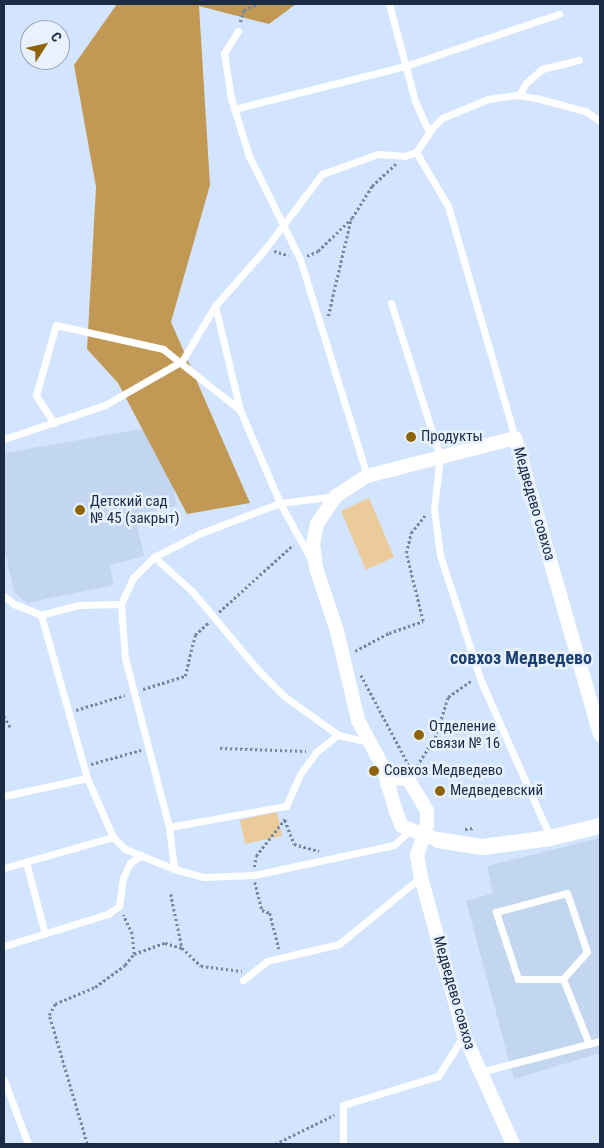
<!DOCTYPE html>
<html>
<head>
<meta charset="utf-8">
<style>
  body { margin:0 }
  #map { position:relative; width:604px; height:1148px; overflow:hidden; background:#d3e5fe; font-family:"Roboto Condensed",sans-serif }
  div>[style] { position:absolute }
  [style*='--x'] { left:calc(var(--x)*1px); top:calc(var(--y)*1px); width:calc(var(--w)*1px); rotate:calc(var(--a)*1deg) }
  .built>* { inset:0; background:#c3d6f0 }
  .green>* { inset:0; background:#eccb9a }
  .forest>* { inset:0; background:#c29855 }
  .path>* { height:2.5px; margin-top:-1.25px; transform-origin:0; background:repeating-linear-gradient(90deg,#7687a0 0 2.5px,transparent 0 5px) }
  .service>* { height:7px; margin:-3.5px; padding:0 3.5px; transform-origin:3.5px; border-radius:3.5px; background:#fff }
  .minor>* { height:14px; margin:-7px; padding:0 7px; transform-origin:7px; border-radius:7px; background:#fff }
  .tertiary>* { height:16px; margin:-8px; padding:0 8px; transform-origin:8px; border-radius:8px; background:#fff }
  .dots>* { width:14px; height:14px; translate:-50% -50%; box-sizing:border-box; border:2px solid #e8f1fe; border-radius:50% }
  span { translate:-50% -50%; white-space:nowrap; text-align:center; line-height:1.15; -webkit-text-stroke:5px #e8f1fe; paint-order:stroke }
  .poi-label { font-size:15px; color:#1b2b43 }
  .left { translate:0 -50%; text-align:left }
  .street-label { font-size:15px; color:#1b2b43 }
  .quarter-label { font-size:18px; color:#1a3f73; font-weight:700 }
  .frame { position:absolute; inset:0; border:5px solid #1b2b43; pointer-events:none }
  .north { position:absolute; left:20px; top:20px; width:50px; height:50px; box-sizing:border-box; background:#e8f1fe; border:1px solid #96a2b3; border-radius:50%; rotate:55deg; font-size:14px; font-weight:700; line-height:20px; text-align:center; color:#1b2b43 }
  .north::after { content:''; display:block; margin:auto; width:18px; height:22px; background:#8e6309; clip-path:polygon(50% 0,100% 100%,50% 72%,0 100%) }
</style>
</head>
<body>
<div id="map">
  <div class="built">
    <div style="clip-path:polygon(159px 426px,177px 506px,135px 515px,144px 556px,110px 565px,114px 585px,27px 603px,14px 592px,4px 547px,4px 453px)"></div>
    <div style="clip-path:polygon(600px 838px,600px 1053px,514px 1079px,466px 901px,493px 893px,487px 866px)"></div>
  </div>
  <div class="green">
    <div style="clip-path:polygon(369px 498px,394px 557px,366px 570px,341px 511px)"></div>
    <div style="clip-path:polygon(277px 812px,282px 836px,245px 844px,240px 820px)"></div>
  </div>
  <div class="forest">
    <div style="clip-path:polygon(117px 4px,296px 4px,269px 24px,199px 6px,210px 185px,171px 322px,250px 503px,187px 514px,118px 383px,87px 349px,96px 187px,74px 65px)"></div>
  </div>
  <div class="path">
    <div style="--x:240;--y:22;--w:13;--a:-72"></div>
    <div style="--x:244;--y:10;--w:15;--a:-23"></div>
    <div style="--x:274;--y:251;--w:15;--a:16"></div>
    <div style="--x:307;--y:256;--w:12;--a:-24"></div>
    <div style="--x:318;--y:251;--w:47;--a:-44.1"></div>
    <div style="--x:352;--y:218;--w:38;--a:-58"></div>
    <div style="--x:372;--y:186;--w:33;--a:-43"></div>
    <div style="--x:328;--y:316;--w:100;--a:-76.7"></div>
    <div style="--x:219;--y:612;--w:100;--a:-42.2"></div>
    <div style="--x:355;--y:651;--w:38;--a:-28"></div>
    <div style="--x:389;--y:633;--w:36;--a:-19"></div>
    <div style="--x:423;--y:621;--w:70;--a:-104"></div>
    <div style="--x:406;--y:553;--w:21;--a:-76"></div>
    <div style="--x:411;--y:533;--w:22;--a:-51"></div>
    <div style="--x:361;--y:675;--w:104;--a:62"></div>
    <div style="--x:143;--y:689;--w:44;--a:-17.2"></div>
    <div style="--x:185;--y:676;--w:42;--a:-76.3"></div>
    <div style="--x:195;--y:635;--w:18;--a:-43"></div>
    <div style="--x:76;--y:710;--w:51;--a:-17"></div>
    <div style="--x:4;--y:716;--w:14;--a:60"></div>
    <div style="--x:220;--y:748;--w:86;--a:2"></div>
    <div style="--x:91;--y:764;--w:52;--a:-15.6"></div>
    <div style="--x:414;--y:770;--w:38;--a:-57"></div>
    <div style="--x:435;--y:738;--w:43;--a:-72.4"></div>
    <div style="--x:448;--y:697;--w:28;--a:-35"></div>
    <div style="--x:285;--y:820;--w:26;--a:69"></div>
    <div style="--x:294;--y:844;--w:26;--a:16"></div>
    <div style="--x:465;--y:829;--w:9;--a:-6"></div>
    <div style="--x:254;--y:867;--w:11;--a:-80"></div>
    <div style="--x:256;--y:856;--w:47;--a:-51.9"></div>
    <div style="--x:255;--y:882;--w:29;--a:76"></div>
    <div style="--x:262;--y:910;--w:9;--a:21"></div>
    <div style="--x:270;--y:913;--w:37;--a:76"></div>
    <div style="--x:171;--y:894;--w:55;--a:78.5"></div>
    <div style="--x:134;--y:954;--w:33;--a:-20"></div>
    <div style="--x:165;--y:943;--w:18;--a:16"></div>
    <div style="--x:182;--y:948;--w:26;--a:43"></div>
    <div style="--x:201;--y:966;--w:41;--a:7"></div>
    <div style="--x:87;--y:1144;--w:134;--a:-106.4"></div>
    <div style="--x:49;--y:1015;--w:13;--a:-61"></div>
    <div style="--x:55;--y:1004;--w:43;--a:-23"></div>
    <div style="--x:95;--y:987;--w:37;--a:-36"></div>
    <div style="--x:125;--y:965;--w:14;--a:-51"></div>
    <div style="--x:134;--y:954;--w:20;--a:-96"></div>
    <div style="--x:132;--y:934;--w:21;--a:-115"></div>
    <div style="--x:275;--y:1144;--w:66;--a:-26.2"></div>
  </div>
  <div class="service">
    <div style="--x:389;--y:4;--w:100;--a:75"></div>
    <div style="--x:415;--y:101;--w:34;--a:66"></div>
    <div style="--x:238;--y:31;--w:26;--a:122"></div>
    <div style="--x:224;--y:53;--w:46;--a:81.2"></div>
    <div style="--x:231;--y:98;--w:61;--a:72.8"></div>
    <div style="--x:249;--y:156;--w:115;--a:63.7"></div>
    <div style="--x:300;--y:259;--w:227;--a:72.8"></div>
    <div style="--x:519;--y:95;--w:14;--a:-60"></div>
    <div style="--x:526;--y:83;--w:21;--a:-41"></div>
    <div style="--x:542;--y:69;--w:38;--a:-14"></div>
    <div style="--x:234;--y:109;--w:176;--a:-14.1"></div>
    <div style="--x:405;--y:66;--w:163;--a:-18.7"></div>
    <div style="--x:391;--y:303;--w:162;--a:72.3"></div>
    <div style="--x:440;--y:457;--w:52;--a:96.6"></div>
    <div style="--x:434;--y:509;--w:46;--a:82.6"></div>
    <div style="--x:440;--y:555;--w:133;--a:72"></div>
    <div style="--x:481;--y:681;--w:171;--a:66.1"></div>
    <div style="--x:54;--y:423;--w:33;--a:-123"></div>
    <div style="--x:36;--y:395;--w:73;--a:-74.1"></div>
    <div style="--x:56;--y:325;--w:110;--a:12.6"></div>
    <div style="--x:163;--y:349;--w:98;--a:38.4"></div>
    <div style="--x:515;--y:438;--w:241;--a:-106.1"></div>
    <div style="--x:448;--y:206;--w:63;--a:-120.7"></div>
    <div style="--x:416;--y:152;--w:29;--a:-56"></div>
    <div style="--x:432;--y:128;--w:14;--a:-45"></div>
    <div style="--x:442;--y:118;--w:50;--a:-22.4"></div>
    <div style="--x:488;--y:99;--w:28;--a:-8"></div>
    <div style="--x:516;--y:95;--w:20;--a:9"></div>
    <div style="--x:536;--y:98;--w:51;--a:14.9"></div>
    <div style="--x:585;--y:111;--w:18;--a:34"></div>
    <div style="--x:4;--y:439;--w:107;--a:-18.6"></div>
    <div style="--x:105;--y:405;--w:89;--a:-29.7"></div>
    <div style="--x:182;--y:361;--w:64;--a:-59"></div>
    <div style="--x:336;--y:496;--w:56;--a:172.9"></div>
    <div style="--x:280;--y:503;--w:85;--a:159.2"></div>
    <div style="--x:201;--y:533;--w:53;--a:152.9"></div>
    <div style="--x:154;--y:557;--w:30;--a:135"></div>
    <div style="--x:133;--y:578;--w:29;--a:115"></div>
    <div style="--x:121;--y:604;--w:54;--a:85.8"></div>
    <div style="--x:125;--y:658;--w:175;--a:75.4"></div>
    <div style="--x:169;--y:827;--w:42;--a:83.2"></div>
    <div style="--x:174;--y:869;--w:31;--a:15"></div>
    <div style="--x:204;--y:877;--w:50;--a:-2.3"></div>
    <div style="--x:254;--y:875;--w:143;--a:-12.1"></div>
    <div style="--x:394;--y:845;--w:22;--a:-43"></div>
    <div style="--x:154;--y:557;--w:51;--a:41.8"></div>
    <div style="--x:192;--y:591;--w:102;--a:50.2"></div>
    <div style="--x:257;--y:669;--w:38;--a:45"></div>
    <div style="--x:284;--y:696;--w:67;--a:35.8"></div>
    <div style="--x:338;--y:735;--w:32;--a:13"></div>
    <div style="--x:311;--y:559;--w:64;--a:-119"></div>
    <div style="--x:280;--y:503;--w:101;--a:-113.3"></div>
    <div style="--x:240;--y:410;--w:107;--a:-103.5"></div>
    <div style="--x:215;--y:306;--w:76;--a:-48.7"></div>
    <div style="--x:265;--y:249;--w:94;--a:-52.8"></div>
    <div style="--x:322;--y:174;--w:59;--a:-19.7"></div>
    <div style="--x:378;--y:154;--w:27;--a:4"></div>
    <div style="--x:405;--y:156;--w:12;--a:-20"></div>
    <div style="--x:4;--y:596;--w:13;--a:39"></div>
    <div style="--x:14;--y:604;--w:29;--a:22"></div>
    <div style="--x:41;--y:615;--w:38;--a:-15"></div>
    <div style="--x:78;--y:605;--w:43;--a:-1.3"></div>
    <div style="--x:41;--y:615;--w:169;--a:74.2"></div>
    <div style="--x:87;--y:778;--w:64;--a:66.2"></div>
    <div style="--x:113;--y:837;--w:17;--a:45"></div>
    <div style="--x:125;--y:849;--w:53;--a:22.2"></div>
    <div style="--x:4;--y:796;--w:85;--a:-12.2"></div>
    <div style="--x:169;--y:827;--w:119;--a:-10.2"></div>
    <div style="--x:286;--y:806;--w:36;--a:-66"></div>
    <div style="--x:301;--y:773;--w:26;--a:-54"></div>
    <div style="--x:316;--y:752;--w:28;--a:-38"></div>
    <div style="--x:26;--y:862;--w:74;--a:75.2"></div>
    <div style="--x:4;--y:868;--w:113;--a:-15.9"></div>
    <div style="--x:4;--y:946;--w:109;--a:-17.1"></div>
    <div style="--x:108;--y:914;--w:14;--a:-36"></div>
    <div style="--x:119;--y:906;--w:28;--a:-82"></div>
    <div style="--x:123;--y:878;--w:17;--a:-65"></div>
    <div style="--x:130;--y:863;--w:14;--a:-34"></div>
    <div style="--x:563;--y:979;--w:45;--a:180"></div>
    <div style="--x:518;--y:979;--w:71;--a:-108.2"></div>
    <div style="--x:496;--y:912;--w:73;--a:-15"></div>
    <div style="--x:567;--y:893;--w:62;--a:71.3"></div>
    <div style="--x:587;--y:952;--w:36;--a:132"></div>
    <div style="--x:563;--y:979;--w:70;--a:68.2"></div>
    <div style="--x:243;--y:980;--w:31;--a:-38"></div>
    <div style="--x:267;--y:961;--w:74;--a:-13.3"></div>
    <div style="--x:339;--y:944;--w:106;--a:-39.3"></div>
    <div style="--x:480;--y:1072;--w:124;--a:-14.5"></div>
    <div style="--x:4;--y:1080;--w:68;--a:69.4"></div>
    <div style="--x:343;--y:1144;--w:39;--a:-90"></div>
    <div style="--x:343;--y:1105;--w:99;--a:-17"></div>
    <div style="--x:438;--y:1076;--w:49;--a:-57.6"></div>
  </div>
  <div class="minor">
    <div style="--x:387;--y:784;--w:12;--a:-31"></div>
    <div style="--x:397;--y:778;--w:11;--a:5"></div>
    <div style="--x:408;--y:779;--w:37;--a:59"></div>
    <div style="--x:427;--y:811;--w:14;--a:90"></div>
    <div style="--x:427;--y:825;--w:32;--a:108"></div>
    <div style="--x:417;--y:855;--w:22;--a:80"></div>
    <div style="--x:421;--y:877;--w:164;--a:74.8"></div>
    <div style="--x:464;--y:1035;--w:120;--a:65.8"></div>
    <div style="--x:438;--y:840;--w:39;--a:-159"></div>
    <div style="--x:402;--y:826;--w:15;--a:-113"></div>
    <div style="--x:396;--y:812;--w:47;--a:-106.1"></div>
    <div style="--x:383;--y:767;--w:53;--a:-118"></div>
    <div style="--x:358;--y:720;--w:91;--a:-103.3"></div>
    <div style="--x:337;--y:631;--w:66;--a:-108.4"></div>
    <div style="--x:316;--y:568;--w:24;--a:-97"></div>
    <div style="--x:313;--y:544;--w:20;--a:-79"></div>
    <div style="--x:317;--y:524;--w:34;--a:-56"></div>
    <div style="--x:336;--y:496;--w:37;--a:-33"></div>
    <div style="--x:367;--y:476;--w:153;--a:-14.4"></div>
    <div style="--x:515;--y:438;--w:309;--a:74"></div>
  </div>
  <div class="tertiary">
    <div style="--x:438;--y:840;--w:45;--a:9"></div>
    <div style="--x:482;--y:847;--w:69;--a:-7.5"></div>
    <div style="--x:550;--y:838;--w:51;--a:-13.5"></div>
  </div>
  <div class="dots">
    <div style="left:411px;top:437px;background:#8e6309"></div>
    <div style="left:80px;top:510px;background:#8e6309"></div>
    <div style="left:419px;top:735px;background:#8e6309"></div>
    <div style="left:374px;top:771px;background:#8e6309"></div>
    <div style="left:440px;top:791px;background:#8e6309"></div>
  </div>
  <div class="poi-label">
    <span class="left" style="left:421px;top:437px">Продукты</span>
    <span class="left" style="left:90px;top:510px">Детский сад<br>№ 45 (закрыт)</span>
    <span class="left" style="left:429px;top:735px">Отделение<br>связи № 16</span>
    <span class="left" style="left:384px;top:771px">Совхоз Медведево</span>
    <span class="left" style="left:450px;top:791px">Медведевский</span>
  </div>
  <div class="street-label">
    <span style="left:534px;top:504px;rotate:74deg">Медведево совхоз</span>
    <span style="left:454px;top:993px;rotate:74deg">Медведево совхоз</span>
  </div>
  <div class="quarter-label">
    <span style="left:521px;top:658px">совхоз Медведево</span>
  </div>
  <div class="frame"></div>
  <div class="north">С</div>
</div>
</body>
</html>
